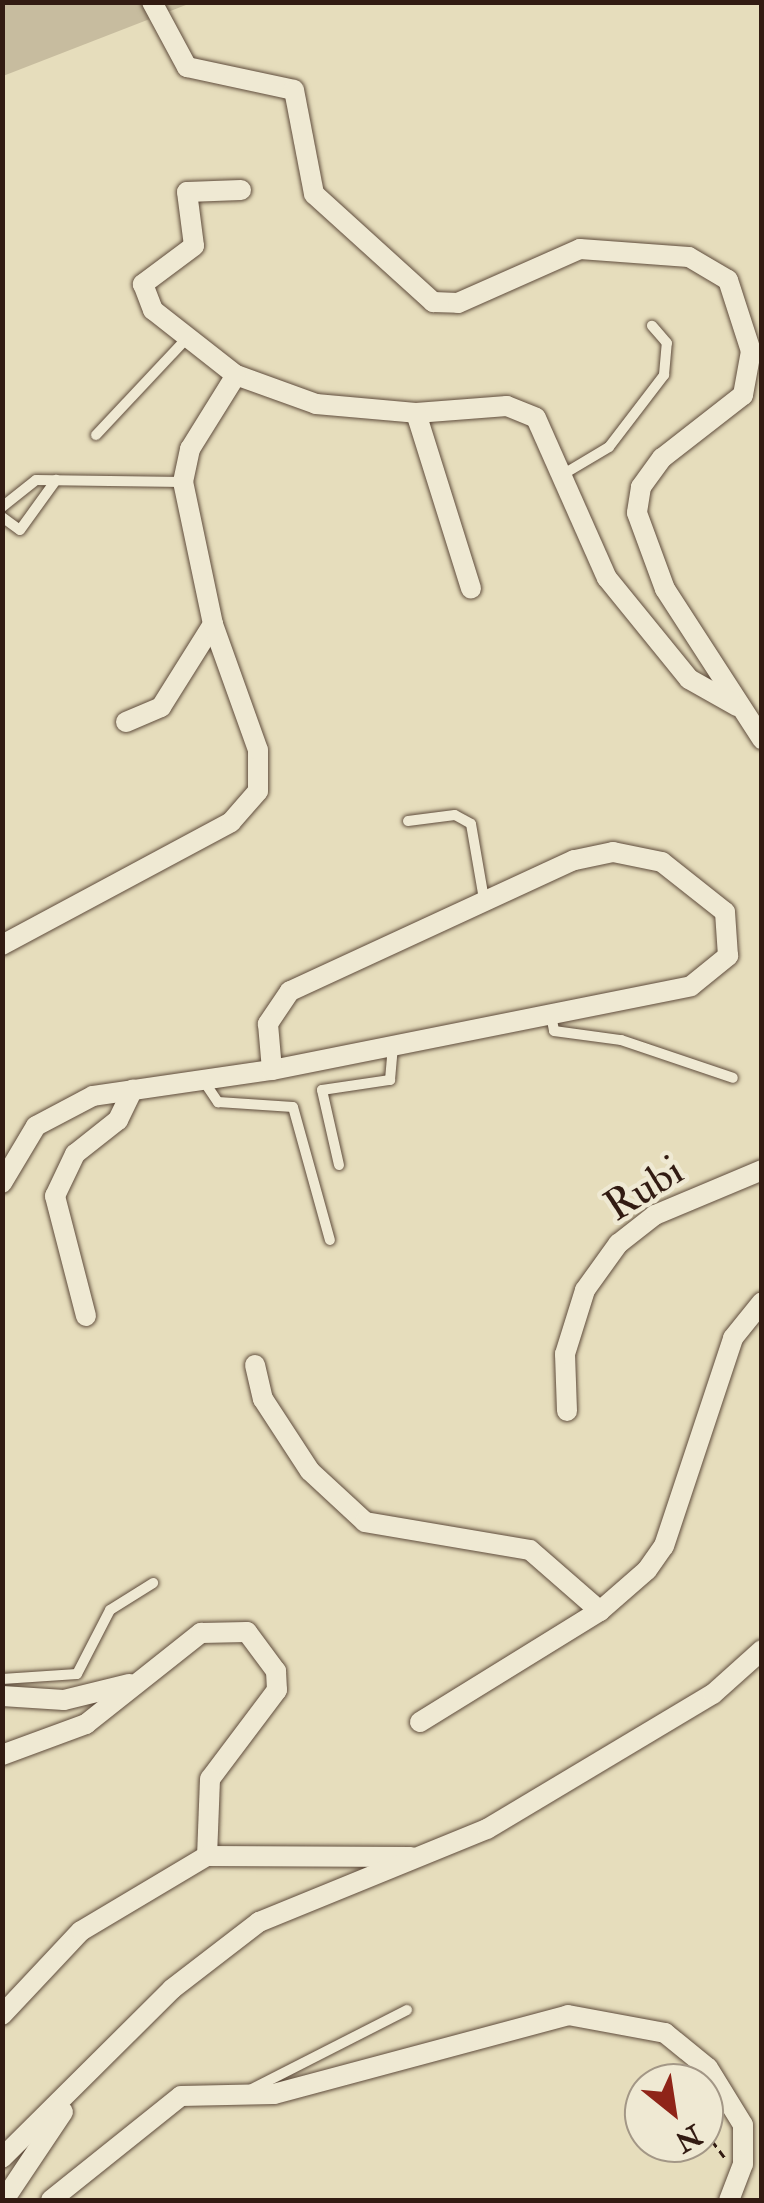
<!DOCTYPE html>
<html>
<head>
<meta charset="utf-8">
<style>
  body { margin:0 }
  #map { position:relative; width:764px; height:2203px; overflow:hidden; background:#e6ddbc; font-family:"IM FELL Double Pica",serif }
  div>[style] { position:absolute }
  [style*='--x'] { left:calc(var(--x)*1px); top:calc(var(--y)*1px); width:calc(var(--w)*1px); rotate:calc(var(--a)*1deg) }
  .green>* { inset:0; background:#c7bc9f }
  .path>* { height:2.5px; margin-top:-1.25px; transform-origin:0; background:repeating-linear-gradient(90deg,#321b12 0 8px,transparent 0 13px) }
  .roads { filter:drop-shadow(0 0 2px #5f4c3c) drop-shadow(0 0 2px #5f4c3c) }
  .lane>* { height:10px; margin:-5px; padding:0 5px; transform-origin:5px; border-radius:5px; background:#efe9d3 }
  .street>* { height:20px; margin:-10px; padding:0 10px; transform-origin:10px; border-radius:10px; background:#efe9d3 }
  span { translate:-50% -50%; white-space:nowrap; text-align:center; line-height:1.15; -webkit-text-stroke:9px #efe9d3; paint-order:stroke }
  .street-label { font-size:42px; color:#321b12 }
  .frame { position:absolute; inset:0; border:5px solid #321b12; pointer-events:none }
  .north { position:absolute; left:624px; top:2063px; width:100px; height:100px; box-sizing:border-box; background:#efe9d3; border:2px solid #a39786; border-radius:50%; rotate:150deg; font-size:28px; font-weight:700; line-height:40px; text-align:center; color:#321b12 }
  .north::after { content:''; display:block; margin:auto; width:35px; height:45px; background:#8f2418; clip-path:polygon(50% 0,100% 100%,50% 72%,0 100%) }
</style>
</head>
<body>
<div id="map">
  <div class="green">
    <div style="clip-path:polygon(3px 2px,191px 3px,3px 76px)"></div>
  </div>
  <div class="path">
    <div style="--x:704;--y:2130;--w:36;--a:53"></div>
  </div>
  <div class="roads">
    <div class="lane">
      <div style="--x:96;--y:435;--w:133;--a:-46.8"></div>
      <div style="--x:562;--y:475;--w:55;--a:-30.8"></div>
      <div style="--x:609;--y:447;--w:91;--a:-52.6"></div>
      <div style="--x:664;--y:375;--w:32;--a:-85"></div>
      <div style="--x:667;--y:343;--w:23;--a:-131"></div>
      <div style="--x:2;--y:507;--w:43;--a:-38.5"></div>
      <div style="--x:36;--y:480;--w:147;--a:0.8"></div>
      <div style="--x:2;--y:517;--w:22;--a:36"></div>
      <div style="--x:20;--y:530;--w:62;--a:-54.2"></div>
      <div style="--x:408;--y:821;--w:47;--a:-7.3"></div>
      <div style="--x:455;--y:815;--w:18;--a:29"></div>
      <div style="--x:471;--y:824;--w:76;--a:80.2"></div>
      <div style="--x:551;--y:1015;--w:16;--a:79"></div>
      <div style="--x:554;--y:1031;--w:68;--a:7.7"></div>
      <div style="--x:621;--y:1040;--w:118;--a:18.7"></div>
      <div style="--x:203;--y:1080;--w:27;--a:56"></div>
      <div style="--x:218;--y:1102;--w:75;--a:3.8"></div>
      <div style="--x:293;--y:1107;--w:138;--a:74.5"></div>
      <div style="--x:339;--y:1165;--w:77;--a:-102.8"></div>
      <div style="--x:322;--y:1090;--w:69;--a:-8.4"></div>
      <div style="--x:390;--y:1080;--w:34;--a:-85"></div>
      <div style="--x:2;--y:1679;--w:75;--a:-3.8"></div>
      <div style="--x:77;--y:1674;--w:72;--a:-62.7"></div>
      <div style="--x:110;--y:1610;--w:51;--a:-32.1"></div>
      <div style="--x:252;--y:2089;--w:174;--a:-27"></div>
    </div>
    <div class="street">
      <div style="--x:152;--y:2;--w:74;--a:61.7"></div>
      <div style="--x:187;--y:67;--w:109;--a:12.1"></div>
      <div style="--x:294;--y:90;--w:106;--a:79.1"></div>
      <div style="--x:314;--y:194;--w:161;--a:42.2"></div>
      <div style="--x:433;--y:302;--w:25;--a:2"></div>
      <div style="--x:458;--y:303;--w:133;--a:-23.9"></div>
      <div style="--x:580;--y:249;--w:109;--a:4.2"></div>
      <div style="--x:689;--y:257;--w:45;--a:30.5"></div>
      <div style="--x:728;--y:280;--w:75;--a:72.1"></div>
      <div style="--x:751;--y:351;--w:45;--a:100.3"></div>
      <div style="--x:743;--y:395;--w:103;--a:142.1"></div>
      <div style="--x:662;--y:458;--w:36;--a:126"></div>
      <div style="--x:641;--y:487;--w:26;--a:99"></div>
      <div style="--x:637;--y:513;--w:81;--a:69.8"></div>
      <div style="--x:665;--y:589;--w:179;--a:57.1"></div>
      <div style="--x:241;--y:190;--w:54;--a:177.9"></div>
      <div style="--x:187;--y:192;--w:54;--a:82.6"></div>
      <div style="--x:194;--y:246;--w:64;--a:143.3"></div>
      <div style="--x:143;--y:284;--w:28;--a:69"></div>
      <div style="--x:153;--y:310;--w:105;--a:38.1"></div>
      <div style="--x:236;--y:375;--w:85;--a:19.9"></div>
      <div style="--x:316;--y:404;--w:100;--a:5.1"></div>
      <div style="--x:416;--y:413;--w:91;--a:-4.4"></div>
      <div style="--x:507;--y:406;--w:31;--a:22"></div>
      <div style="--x:536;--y:418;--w:175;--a:66.1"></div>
      <div style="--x:607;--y:578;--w:130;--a:50.9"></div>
      <div style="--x:689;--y:679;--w:55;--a:29.4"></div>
      <div style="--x:416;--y:413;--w:184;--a:72.6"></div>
      <div style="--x:126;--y:722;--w:38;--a:-23"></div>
      <div style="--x:161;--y:707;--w:98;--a:-57.9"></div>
      <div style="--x:2;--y:945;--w:260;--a:-28.2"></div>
      <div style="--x:231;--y:822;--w:41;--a:-48.9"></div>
      <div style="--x:258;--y:791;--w:41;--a:-90"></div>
      <div style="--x:258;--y:750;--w:134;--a:-109.7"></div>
      <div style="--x:213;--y:624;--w:145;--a:-101.9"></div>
      <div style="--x:183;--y:482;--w:34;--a:-78"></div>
      <div style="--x:190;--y:449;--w:87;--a:-58.1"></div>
      <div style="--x:2;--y:1183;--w:66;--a:-59.2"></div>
      <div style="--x:36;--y:1126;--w:64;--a:-27.8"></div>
      <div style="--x:93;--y:1096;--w:181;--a:-8.3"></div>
      <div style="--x:272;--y:1070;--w:427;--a:-11.3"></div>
      <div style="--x:691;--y:986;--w:48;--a:-39"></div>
      <div style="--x:728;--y:956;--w:44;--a:-93.9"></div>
      <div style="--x:725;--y:912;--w:80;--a:-141.6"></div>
      <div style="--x:662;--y:862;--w:50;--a:-168.5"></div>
      <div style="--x:613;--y:852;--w:40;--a:168"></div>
      <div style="--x:574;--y:860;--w:313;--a:155.2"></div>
      <div style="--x:290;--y:991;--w:40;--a:124"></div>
      <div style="--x:268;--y:1024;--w:46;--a:85"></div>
      <div style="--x:86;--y:1316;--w:124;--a:-104.5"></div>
      <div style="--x:55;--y:1196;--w:47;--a:-64.5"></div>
      <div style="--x:75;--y:1154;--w:55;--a:-38.3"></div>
      <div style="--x:118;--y:1120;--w:34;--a:-64"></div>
      <div style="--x:255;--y:1365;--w:35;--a:77"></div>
      <div style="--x:263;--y:1399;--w:86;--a:56.9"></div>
      <div style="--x:310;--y:1471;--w:75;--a:42.8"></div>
      <div style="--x:365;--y:1522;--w:167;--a:9.6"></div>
      <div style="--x:530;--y:1550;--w:93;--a:41.1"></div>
      <div style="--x:567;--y:1411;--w:57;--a:-92"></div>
      <div style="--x:565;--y:1354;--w:67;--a:-72.6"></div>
      <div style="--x:585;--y:1290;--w:57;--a:-54.3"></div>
      <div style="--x:618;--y:1244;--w:47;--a:-38.1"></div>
      <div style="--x:655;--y:1215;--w:116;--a:-22.8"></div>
      <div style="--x:2;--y:1696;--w:62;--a:3.7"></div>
      <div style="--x:64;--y:1700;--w:67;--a:-13.8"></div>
      <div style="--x:420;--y:1722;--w:211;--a:-31.7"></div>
      <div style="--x:600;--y:1611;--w:62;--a:-41.1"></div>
      <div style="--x:647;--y:1570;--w:29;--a:-55"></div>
      <div style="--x:664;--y:1546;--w:219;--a:-71.6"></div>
      <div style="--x:733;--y:1338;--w:46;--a:-51.1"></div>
      <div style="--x:2;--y:1755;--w:90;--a:-20.3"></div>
      <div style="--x:86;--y:1724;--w:147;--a:-38.4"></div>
      <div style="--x:201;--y:1633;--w:46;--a:-1.2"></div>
      <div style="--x:247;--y:1632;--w:49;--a:53.4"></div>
      <div style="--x:276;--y:1671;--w:19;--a:87"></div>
      <div style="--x:277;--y:1690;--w:111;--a:127"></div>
      <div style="--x:210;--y:1779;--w:77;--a:92.2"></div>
      <div style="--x:2;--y:2015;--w:115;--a:-46.8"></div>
      <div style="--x:81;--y:1931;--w:147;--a:-30.8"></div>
      <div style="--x:207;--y:1856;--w:204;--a:0.3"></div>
      <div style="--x:2;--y:2158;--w:240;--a:-44.8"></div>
      <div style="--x:172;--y:1989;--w:110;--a:-37.6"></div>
      <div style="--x:259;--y:1922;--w:246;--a:-22.2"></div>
      <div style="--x:487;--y:1829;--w:263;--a:-30.9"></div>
      <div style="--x:713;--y:1694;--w:66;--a:-41.9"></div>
      <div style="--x:4;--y:2200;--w:106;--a:-56.2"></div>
      <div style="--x:51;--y:2200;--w:166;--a:-38.7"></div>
      <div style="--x:181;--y:2096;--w:93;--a:-1.2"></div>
      <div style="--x:274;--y:2094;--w:304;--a:-15"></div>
      <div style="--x:568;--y:2015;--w:99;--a:10.5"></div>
      <div style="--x:665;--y:2033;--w:55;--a:39.1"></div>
      <div style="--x:708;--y:2068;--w:67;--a:58.4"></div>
      <div style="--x:743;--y:2125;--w:39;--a:90"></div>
      <div style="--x:743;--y:2164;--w:39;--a:111"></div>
    </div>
  </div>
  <div class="street-label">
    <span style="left:644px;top:1189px;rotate:-32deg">Rubi</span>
  </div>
  <div class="frame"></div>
  <div class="north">N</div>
</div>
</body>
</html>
